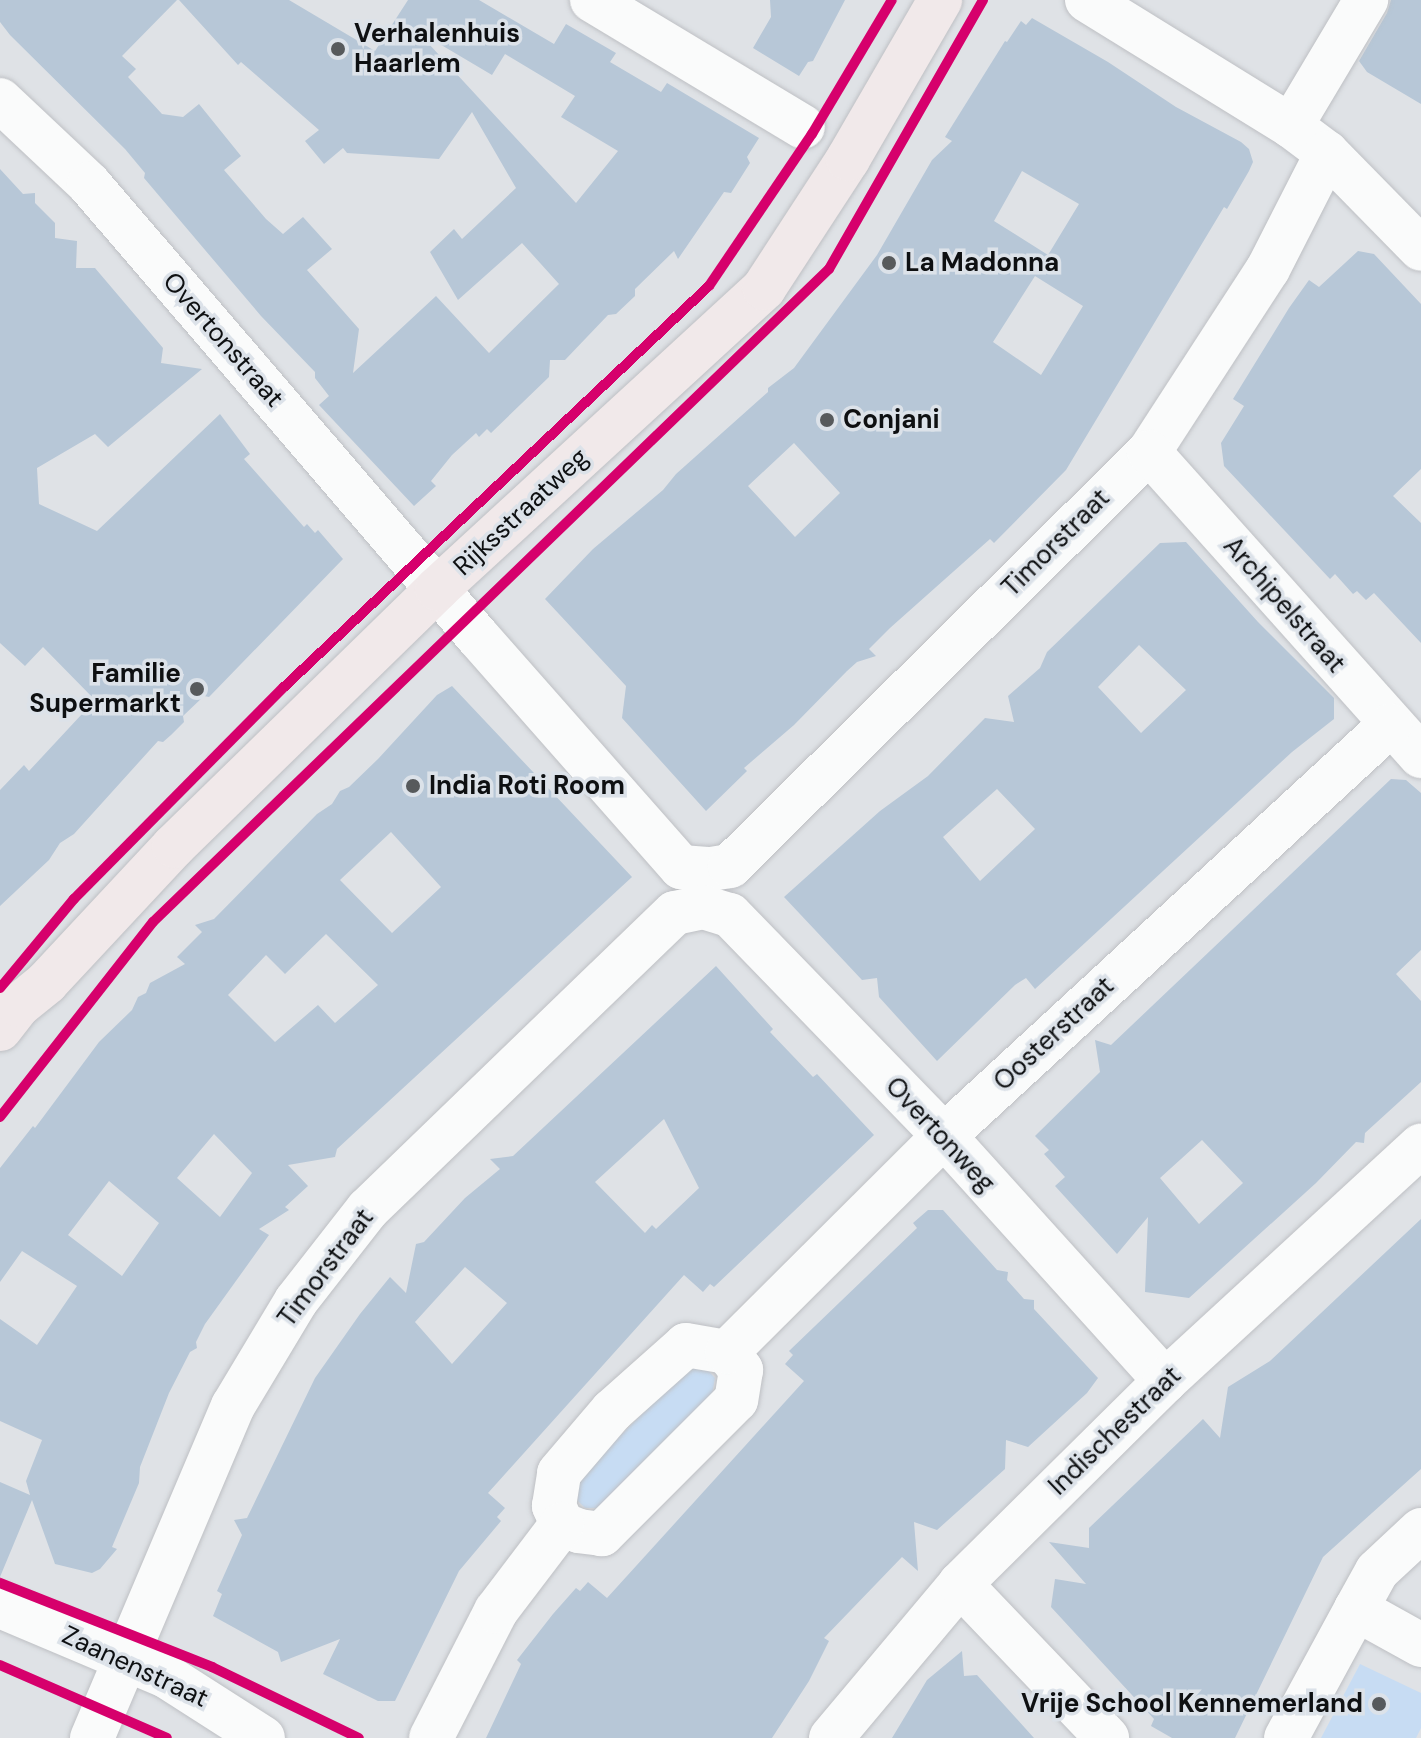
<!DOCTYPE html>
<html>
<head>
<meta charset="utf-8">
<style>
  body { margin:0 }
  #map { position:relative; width:1421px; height:1738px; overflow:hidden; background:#dfe2e6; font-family:"DM Sans",sans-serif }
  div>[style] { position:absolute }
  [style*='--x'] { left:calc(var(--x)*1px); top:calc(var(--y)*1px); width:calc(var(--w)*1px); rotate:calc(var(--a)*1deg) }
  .green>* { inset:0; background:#c7dcf3 }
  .building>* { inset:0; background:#b7c7d7 }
  .roads { filter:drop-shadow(0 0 2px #bec0c4) drop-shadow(0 0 2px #bec0c4) }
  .minor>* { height:44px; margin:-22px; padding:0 22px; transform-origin:22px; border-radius:22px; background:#fafbfb }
  .major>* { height:44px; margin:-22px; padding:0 22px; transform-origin:22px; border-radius:22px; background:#f1e9ea }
  .cycleway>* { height:10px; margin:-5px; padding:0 5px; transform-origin:5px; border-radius:5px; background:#d6006c }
  .dots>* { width:22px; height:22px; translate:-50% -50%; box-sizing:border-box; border:4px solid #dce2e9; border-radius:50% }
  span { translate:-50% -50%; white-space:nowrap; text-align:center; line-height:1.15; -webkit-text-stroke:7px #dce2e9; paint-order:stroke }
  .poi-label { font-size:26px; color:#0e1012; font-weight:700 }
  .left { translate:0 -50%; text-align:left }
  .right { translate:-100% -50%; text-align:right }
  .street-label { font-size:26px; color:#0e1012 }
</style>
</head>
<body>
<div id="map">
  <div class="green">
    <div style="clip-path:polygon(705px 1367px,715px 1378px,712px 1395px,599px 1508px,585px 1508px,574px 1497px,575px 1481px,688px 1368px)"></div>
    <div style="clip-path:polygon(1360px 1664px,1421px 1693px,1421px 1728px,1416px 1738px,1321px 1738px)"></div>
  </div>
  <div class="building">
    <div style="clip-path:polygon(evenodd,0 0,177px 0,122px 56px,136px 69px,128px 77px,162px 114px,183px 117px,199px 104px,241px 156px,224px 170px,266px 219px,283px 234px,303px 217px,332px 249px,307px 270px,359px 329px,353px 373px,436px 296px,489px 353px,559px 284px,522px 243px,458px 300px,430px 252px,454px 229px,462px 239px,516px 188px,472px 112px,439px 159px,347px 153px,343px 148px,324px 164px,305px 141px,319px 130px,241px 62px,238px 65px,179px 0,289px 0,375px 51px,408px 0,479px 0,554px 44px,566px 24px,616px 53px,610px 62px,661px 92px,667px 83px,759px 138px,747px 157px,750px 163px,731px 193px,724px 192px,678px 259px,674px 251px,635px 289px,635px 296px,616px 314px,608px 315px,565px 360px,550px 360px,549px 377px,491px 433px,487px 429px,479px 437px,476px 433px,452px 455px,431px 481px,436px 486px,414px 506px,319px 405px,329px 396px,315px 378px,315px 372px,261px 316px,144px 178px,145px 173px,125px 149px,10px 35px,0 22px,0 0,416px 30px,492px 75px,505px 54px,575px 96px,561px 117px,618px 151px,576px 203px,416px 30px)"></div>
    <div style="clip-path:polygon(770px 0,845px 0,813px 61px,808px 62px,799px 76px,753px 48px,771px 17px)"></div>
    <div style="clip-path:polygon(1391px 0,1421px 0,1421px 104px,1367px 72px,1359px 61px,1387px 13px)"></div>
    <div style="clip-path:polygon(evenodd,1032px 18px,1108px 62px,1176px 107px,1241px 142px,1249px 149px,1253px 162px,1249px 171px,1227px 209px,1224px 207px,1066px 470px,994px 543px,990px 539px,890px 628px,869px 649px,876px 656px,857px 662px,847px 671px,794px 725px,744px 768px,747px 771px,706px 811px,622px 718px,626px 686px,545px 599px,593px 549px,663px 490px,676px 474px,768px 392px,768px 388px,794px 368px,877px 255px,932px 160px,952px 141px,945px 137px,1005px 41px,1007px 42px,1021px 21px,1026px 25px,1032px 18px,1022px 171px,1079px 204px,1048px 255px,994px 221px,1022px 171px,1032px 18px,1035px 276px,1083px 306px,1041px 375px,993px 342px,1035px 276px,1032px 18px,794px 443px,840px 493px,795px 537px,748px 486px,794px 443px)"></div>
    <div style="clip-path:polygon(0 169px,23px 194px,35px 193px,35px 203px,55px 223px,55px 238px,77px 241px,76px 268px,95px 268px,163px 348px,161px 363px,202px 369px,108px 447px,95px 434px,37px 468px,39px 504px,97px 531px,220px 414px,250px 454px,244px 459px,304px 527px,307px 524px,315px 533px,318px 530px,343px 559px,209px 697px,204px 696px,183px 716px,184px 722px,171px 735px,163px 742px,158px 741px,74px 834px,60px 843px,49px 860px,0 906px,0 790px,24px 765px,29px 771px,95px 700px,43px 647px,25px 666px,0 643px)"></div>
    <div style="clip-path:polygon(1358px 251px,1374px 254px,1421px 304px,1421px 469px,1393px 496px,1421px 523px,1421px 643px,1374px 593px,1366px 600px,1357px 591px,1353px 594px,1335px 574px,1330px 579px,1224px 466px,1221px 443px,1244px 406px,1233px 399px,1289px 308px,1309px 280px,1319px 287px)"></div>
    <div style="clip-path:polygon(evenodd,1186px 542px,1258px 622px,1334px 698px,1334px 719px,1292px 752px,1035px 989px,1026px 978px,1015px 985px,937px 1061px,879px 997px,877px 978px,862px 980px,784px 897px,880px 811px,928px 776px,985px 718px,1014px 722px,1008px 696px,1040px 668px,1047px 652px,1160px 543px,1186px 542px,1139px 645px,1186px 690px,1141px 733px,1098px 687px,1139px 645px,1186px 542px,997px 789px,1035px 829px,980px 881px,943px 837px,997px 789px)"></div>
    <div style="clip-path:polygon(evenodd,452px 686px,632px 877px,337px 1149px,335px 1157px,288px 1165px,308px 1186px,285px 1207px,289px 1210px,259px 1229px,269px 1235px,205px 1324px,196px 1342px,197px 1348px,190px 1352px,169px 1393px,140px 1467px,139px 1483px,112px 1547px,117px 1549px,100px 1569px,92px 1573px,55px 1564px,32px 1500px,0 1577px,0 1482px,30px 1495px,26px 1481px,42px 1440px,0 1421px,0 1319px,37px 1345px,77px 1286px,22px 1251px,0 1282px,0 1168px,33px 1126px,35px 1128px,99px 1042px,132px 1010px,138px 997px,146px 993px,150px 983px,185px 964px,177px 957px,202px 932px,195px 925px,214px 919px,317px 814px,332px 804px,340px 791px,349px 787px,378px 759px,437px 695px,452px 686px,391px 832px,441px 887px,392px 933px,340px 880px,391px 832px,452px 686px,326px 934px,378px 985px,335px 1023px,318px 1005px,275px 1042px,228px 995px,266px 955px,285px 974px,326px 934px,452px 686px,214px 1134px,252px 1173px,220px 1217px,177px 1178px,214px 1134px,452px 686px,109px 1181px,159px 1223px,122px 1276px,68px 1235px,109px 1181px)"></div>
    <div style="clip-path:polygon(evenodd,1391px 779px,1406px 780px,1421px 793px,1421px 950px,1396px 974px,1421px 1001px,1421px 1082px,1365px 1133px,1364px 1143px,1356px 1142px,1316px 1183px,1189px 1298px,1145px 1292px,1148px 1217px,1117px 1254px,1055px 1186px,1065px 1177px,1044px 1154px,1049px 1150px,1035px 1136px,1100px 1072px,1095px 1040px,1111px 1045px,1391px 779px,1202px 1140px,1243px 1183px,1199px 1224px,1160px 1178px,1202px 1140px)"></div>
    <div style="clip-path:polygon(evenodd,716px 966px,773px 1029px,770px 1032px,791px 1054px,813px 1077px,817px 1074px,874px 1135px,714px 1287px,710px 1284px,703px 1292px,684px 1275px,488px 1493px,505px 1508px,497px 1517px,501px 1521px,459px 1571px,395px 1701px,378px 1701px,323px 1674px,340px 1639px,281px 1662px,278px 1652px,213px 1616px,222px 1594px,217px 1591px,242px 1535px,234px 1520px,247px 1518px,315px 1378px,360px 1314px,390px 1277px,406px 1293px,416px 1244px,424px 1242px,465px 1198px,500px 1169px,490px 1159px,513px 1156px,716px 966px,664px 1119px,699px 1188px,656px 1229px,652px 1225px,645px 1233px,595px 1182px,664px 1119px,716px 966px,465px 1267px,507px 1303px,452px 1364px,415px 1322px,465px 1267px)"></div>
    <div style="clip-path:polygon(928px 1210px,943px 1210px,997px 1270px,1008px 1272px,1007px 1280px,1024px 1299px,1034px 1300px,1034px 1309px,1098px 1378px,1087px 1393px,1028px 1447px,1006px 1440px,1005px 1469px,937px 1530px,914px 1522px,918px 1571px,902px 1557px,824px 1638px,829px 1641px,809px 1681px,772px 1738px,486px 1738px,521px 1664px,517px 1660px,553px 1614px,576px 1588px,580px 1591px,588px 1582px,607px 1598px,804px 1381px,785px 1364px,793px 1355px,789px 1351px,917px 1228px,913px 1223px)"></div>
    <div style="clip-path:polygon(1421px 1219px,1421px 1469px,1323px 1557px,1235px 1738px,1172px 1738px,1151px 1726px,1154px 1719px,1051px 1607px,1055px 1579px,1086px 1584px,1049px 1542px,1089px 1548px,1089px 1528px,1203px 1419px,1220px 1438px,1228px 1387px,1270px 1361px)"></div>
    <div style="clip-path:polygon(962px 1651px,964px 1676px,977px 1675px,1034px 1738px,892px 1738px,927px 1680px)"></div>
  </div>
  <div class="roads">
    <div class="minor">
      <div style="--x:592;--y:0;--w:246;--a:31"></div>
      <div style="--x:1087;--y:0;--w:240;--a:31.7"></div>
      <div style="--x:1291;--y:126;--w:45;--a:36.9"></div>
      <div style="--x:1327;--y:153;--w:134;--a:45.6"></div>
      <div style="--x:0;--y:100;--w:122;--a:43.3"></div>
      <div style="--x:89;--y:184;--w:597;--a:49.35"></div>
      <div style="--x:478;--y:637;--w:307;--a:48.6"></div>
      <div style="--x:681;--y:867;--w:30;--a:4"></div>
      <div style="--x:711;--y:869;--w:19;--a:-9"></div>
      <div style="--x:730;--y:866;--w:589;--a:-44.66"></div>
      <div style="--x:1149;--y:452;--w:218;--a:-57"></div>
      <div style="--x:1268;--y:269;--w:130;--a:-63"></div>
      <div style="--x:1291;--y:126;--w:147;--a:-59.2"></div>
      <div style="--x:1149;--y:452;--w:408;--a:48.2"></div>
      <div style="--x:686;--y:1345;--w:42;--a:9.7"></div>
      <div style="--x:727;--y:1352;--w:23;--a:52"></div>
      <div style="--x:741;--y:1370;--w:30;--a:99"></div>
      <div style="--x:736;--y:1400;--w:190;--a:135"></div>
      <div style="--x:602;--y:1534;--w:23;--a:-173"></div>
      <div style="--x:579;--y:1531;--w:18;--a:-158"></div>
      <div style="--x:562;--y:1524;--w:20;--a:-114"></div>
      <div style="--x:554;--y:1506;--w:33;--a:-81"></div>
      <div style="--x:559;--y:1473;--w:82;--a:-49.5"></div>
      <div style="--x:612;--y:1411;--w:99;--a:-41.7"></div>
      <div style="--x:727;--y:1352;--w:306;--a:-44.9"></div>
      <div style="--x:944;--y:1136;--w:606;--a:-42.66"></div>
      <div style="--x:960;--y:1584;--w:213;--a:46.3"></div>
      <div style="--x:0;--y:1606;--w:180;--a:22.9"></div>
      <div style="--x:166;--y:1676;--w:115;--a:32.6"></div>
      <div style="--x:1356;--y:1609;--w:43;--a:-61.1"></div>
      <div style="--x:1377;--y:1571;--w:60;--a:-43"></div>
      <div style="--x:92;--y:1738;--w:361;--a:-67"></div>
      <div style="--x:233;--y:1406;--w:122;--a:-59"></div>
      <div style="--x:296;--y:1301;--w:117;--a:-52"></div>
      <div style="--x:368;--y:1209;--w:426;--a:-44"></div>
      <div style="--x:675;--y:913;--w:29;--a:-12"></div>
      <div style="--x:703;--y:907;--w:28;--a:17"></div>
      <div style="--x:730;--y:915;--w:308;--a:45.9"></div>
      <div style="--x:944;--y:1136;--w:330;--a:47.9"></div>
      <div style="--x:431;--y:1738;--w:143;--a:-62.9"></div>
      <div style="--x:496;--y:1611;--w:109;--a:-52.8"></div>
      <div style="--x:831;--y:1738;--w:201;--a:-50"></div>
      <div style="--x:960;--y:1584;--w:289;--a:-44.7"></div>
      <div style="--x:1165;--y:1381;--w:348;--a:-42.6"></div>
      <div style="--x:1286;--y:1738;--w:147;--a:-61.5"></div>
      <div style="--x:1356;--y:1609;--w:74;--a:29"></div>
    </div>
    <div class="major">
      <div style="--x:0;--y:1029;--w:31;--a:-52"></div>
      <div style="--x:19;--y:1005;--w:36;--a:-39"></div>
      <div style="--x:47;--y:982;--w:186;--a:-47"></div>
      <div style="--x:174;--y:846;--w:368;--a:-44.3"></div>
      <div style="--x:437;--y:589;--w:444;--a:-42.6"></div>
      <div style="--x:764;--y:288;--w:154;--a:-56.9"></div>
      <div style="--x:848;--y:159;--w:184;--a:-59.9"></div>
    </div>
  </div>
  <div class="cycleway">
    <div style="--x:0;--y:988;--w:116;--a:-50.3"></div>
    <div style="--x:74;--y:899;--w:298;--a:-45.3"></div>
    <div style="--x:284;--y:687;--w:584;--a:-43.34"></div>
    <div style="--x:709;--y:286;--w:184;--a:-55.9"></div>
    <div style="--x:812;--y:134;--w:156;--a:-59.2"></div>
    <div style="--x:0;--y:1117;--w:248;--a:-51.9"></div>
    <div style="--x:153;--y:922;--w:940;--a:-44.01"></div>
    <div style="--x:829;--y:269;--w:310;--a:-60.2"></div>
    <div style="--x:0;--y:1583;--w:228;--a:21.6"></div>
    <div style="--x:212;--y:1667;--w:163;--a:25.8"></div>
    <div style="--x:0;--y:1665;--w:182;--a:23.6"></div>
  </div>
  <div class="dots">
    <div style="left:338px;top:49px;background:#575a5c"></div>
    <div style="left:889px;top:263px;background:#575a5c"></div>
    <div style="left:827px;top:420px;background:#575a5c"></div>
    <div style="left:197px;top:689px;background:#575a5c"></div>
    <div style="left:413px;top:786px;background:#575a5c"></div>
    <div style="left:1379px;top:1704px;background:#575a5c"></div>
  </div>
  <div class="poi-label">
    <span class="left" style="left:354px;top:49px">Verhalenhuis<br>Haarlem</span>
    <span class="left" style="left:905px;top:263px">La Madonna</span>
    <span class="left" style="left:843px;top:420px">Conjani</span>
    <span class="right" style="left:181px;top:689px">Familie<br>Supermarkt</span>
    <span class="left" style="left:429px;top:786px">India Roti Room</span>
    <span class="right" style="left:1363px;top:1704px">Vrije School Kennemerland</span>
  </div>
  <div class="street-label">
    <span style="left:223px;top:340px;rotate:49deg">Overtonstraat</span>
    <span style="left:521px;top:512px;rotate:-43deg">Rijksstraatweg</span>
    <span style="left:1056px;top:543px;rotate:-45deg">Timorstraat</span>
    <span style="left:1284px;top:605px;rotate:49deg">Archipelstraat</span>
    <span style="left:1054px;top:1034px;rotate:-43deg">Oosterstraat</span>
    <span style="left:940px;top:1135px;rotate:47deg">Overtonweg</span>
    <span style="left:326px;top:1268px;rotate:-53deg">Timorstraat</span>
    <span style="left:1115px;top:1431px;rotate:-44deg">Indischestraat</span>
    <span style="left:135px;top:1667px;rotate:25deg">Zaanenstraat</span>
  </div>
</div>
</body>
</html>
